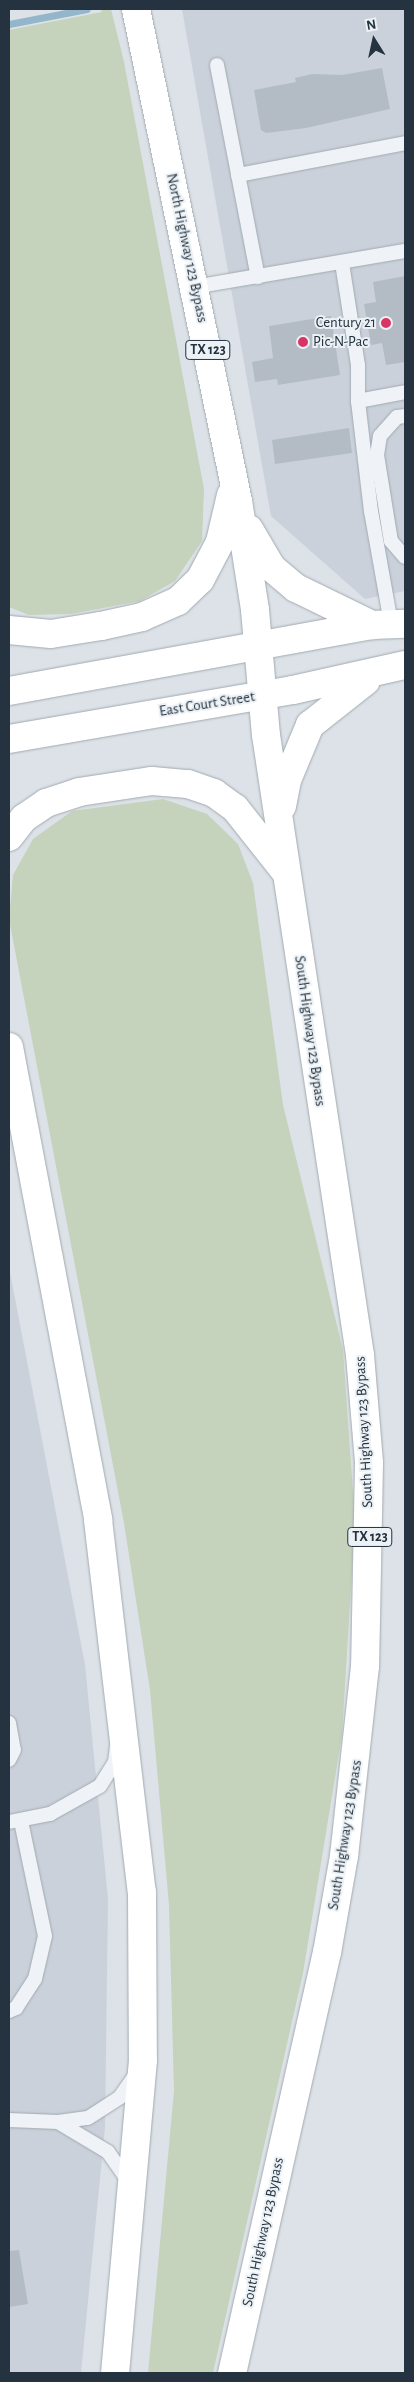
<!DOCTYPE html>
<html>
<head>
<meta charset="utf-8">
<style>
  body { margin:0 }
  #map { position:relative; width:414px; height:2382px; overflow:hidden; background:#dce2e7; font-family:"Alegreya Sans",sans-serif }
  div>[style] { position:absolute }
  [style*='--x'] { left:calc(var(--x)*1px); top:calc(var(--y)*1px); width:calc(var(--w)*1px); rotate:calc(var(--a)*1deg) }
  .built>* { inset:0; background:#cad1da }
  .green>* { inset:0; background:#c5d2bc }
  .stream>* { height:7px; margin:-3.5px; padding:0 3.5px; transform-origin:3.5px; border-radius:3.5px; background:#93b6cb }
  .building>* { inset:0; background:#b3bcc5 }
  .roads { filter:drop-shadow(0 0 1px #a1aab1) drop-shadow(0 0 1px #a1aab1) }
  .lane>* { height:14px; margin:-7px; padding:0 7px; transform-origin:7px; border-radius:7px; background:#eff2f6 }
  .primary>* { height:28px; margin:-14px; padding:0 14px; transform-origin:14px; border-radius:14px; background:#fff }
  .dots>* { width:14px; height:14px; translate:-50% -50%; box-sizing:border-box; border:2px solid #ebf1f5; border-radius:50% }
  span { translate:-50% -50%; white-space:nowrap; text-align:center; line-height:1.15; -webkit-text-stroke:4px #ebf1f5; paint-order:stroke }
  .shield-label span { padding:1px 4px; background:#ebf1f5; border:1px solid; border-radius:4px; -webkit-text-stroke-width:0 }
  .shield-label { font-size:14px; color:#25323f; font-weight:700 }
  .street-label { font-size:15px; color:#25323f }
  .poi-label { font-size:15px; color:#25323f }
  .right { translate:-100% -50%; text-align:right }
  .left { translate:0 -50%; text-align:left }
  .frame { position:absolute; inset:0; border:10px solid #25323f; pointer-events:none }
  .north { position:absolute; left:349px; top:15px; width:50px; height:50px; -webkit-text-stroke:4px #ebf1f5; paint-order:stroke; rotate:350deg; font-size:14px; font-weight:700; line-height:20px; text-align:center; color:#25323f }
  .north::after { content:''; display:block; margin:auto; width:18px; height:22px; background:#25323f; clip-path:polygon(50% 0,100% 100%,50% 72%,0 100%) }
</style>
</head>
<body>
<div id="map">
  <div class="built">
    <div style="clip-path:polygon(182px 9px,405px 9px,405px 591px,365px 599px,271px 516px)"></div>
    <div style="clip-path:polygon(9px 1267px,85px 1665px,108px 1899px,105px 2127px,81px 2373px,9px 2373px)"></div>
  </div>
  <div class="green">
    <div style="clip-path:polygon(101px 9px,111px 9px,124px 62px,204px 489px,202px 541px,175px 581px,140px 601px,71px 614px,29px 615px,9px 607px,9px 30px,102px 12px)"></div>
    <div style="clip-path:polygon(163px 799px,207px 814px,238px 844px,253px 883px,283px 1105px,343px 1350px,355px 1521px,342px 1735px,303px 1973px,213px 2373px,148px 2373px,174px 2091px,169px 1905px,150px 1690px,124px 1523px,9px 919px,13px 875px,33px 839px,72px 811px)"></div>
  </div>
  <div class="stream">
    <div style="--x:9;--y:24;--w:79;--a:-10.9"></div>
  </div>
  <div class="building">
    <div style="clip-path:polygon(382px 68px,390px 109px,306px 128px,266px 133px,261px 130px,254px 90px,296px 82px,295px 78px,312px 74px,342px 75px)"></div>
    <div style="clip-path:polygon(405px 276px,405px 362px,386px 365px,382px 343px,371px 345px,364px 304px,376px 302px,373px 282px)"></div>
    <div style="clip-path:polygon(331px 316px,340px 375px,278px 385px,277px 379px,255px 382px,252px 362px,273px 358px,269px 326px)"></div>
    <div style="clip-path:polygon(349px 428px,352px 453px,275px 464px,272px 440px)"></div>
    <div style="clip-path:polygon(19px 2250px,28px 2304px,9px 2307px,9px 2251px)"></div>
  </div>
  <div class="roads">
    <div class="lane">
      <div style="--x:217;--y:65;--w:216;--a:79.1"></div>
      <div style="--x:238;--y:175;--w:170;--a:-10.8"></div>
      <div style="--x:342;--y:263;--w:103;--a:81.1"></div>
      <div style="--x:358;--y:365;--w:36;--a:90"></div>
      <div style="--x:358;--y:401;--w:111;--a:83.3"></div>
      <div style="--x:371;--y:511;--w:114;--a:79.9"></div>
      <div style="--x:194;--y:287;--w:214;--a:-9.7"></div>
      <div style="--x:358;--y:401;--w:48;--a:-10.8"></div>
      <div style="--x:405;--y:416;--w:8;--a:173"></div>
      <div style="--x:397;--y:417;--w:25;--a:132"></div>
      <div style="--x:380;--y:436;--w:19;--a:99"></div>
      <div style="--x:377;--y:455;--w:87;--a:80.8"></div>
      <div style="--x:391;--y:541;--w:21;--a:49"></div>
      <div style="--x:9;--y:1723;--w:27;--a:80"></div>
      <div style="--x:14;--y:1750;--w:11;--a:117"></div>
      <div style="--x:9;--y:1822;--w:42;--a:-11"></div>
      <div style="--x:50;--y:1814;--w:57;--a:-29.2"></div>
      <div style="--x:100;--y:1786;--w:28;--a:-58"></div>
      <div style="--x:115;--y:1762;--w:16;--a:-83"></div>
      <div style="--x:9;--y:2011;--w:8;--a:-23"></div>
      <div style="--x:16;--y:2008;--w:35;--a:-57"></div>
      <div style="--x:35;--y:1979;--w:44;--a:-76.9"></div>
      <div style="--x:45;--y:1936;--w:117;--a:-101.8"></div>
      <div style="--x:9;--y:2120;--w:49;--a:2.3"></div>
      <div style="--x:58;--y:2122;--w:30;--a:-8"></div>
      <div style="--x:88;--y:2118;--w:38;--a:-33"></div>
      <div style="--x:120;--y:2097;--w:28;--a:-55"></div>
      <div style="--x:58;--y:2122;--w:58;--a:31"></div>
      <div style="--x:108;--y:2152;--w:38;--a:55"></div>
    </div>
    <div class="primary">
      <div style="--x:136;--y:9;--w:502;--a:78.29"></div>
      <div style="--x:238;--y:501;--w:110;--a:81.1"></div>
      <div style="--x:255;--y:610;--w:125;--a:85"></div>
      <div style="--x:266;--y:735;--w:627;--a:81.38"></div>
      <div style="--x:360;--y:1355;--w:108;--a:85.2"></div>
      <div style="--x:369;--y:1463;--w:203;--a:91.1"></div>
      <div style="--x:365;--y:1666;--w:191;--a:96.3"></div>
      <div style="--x:344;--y:1856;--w:97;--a:100"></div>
      <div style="--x:327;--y:1952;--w:432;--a:102.7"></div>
      <div style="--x:249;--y:529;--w:45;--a:59.5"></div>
      <div style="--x:272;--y:568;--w:31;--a:40"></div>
      <div style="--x:296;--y:588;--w:85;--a:26"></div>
      <div style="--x:9;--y:630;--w:42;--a:5.4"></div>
      <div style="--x:51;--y:634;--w:51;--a:-9.1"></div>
      <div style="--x:101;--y:626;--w:42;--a:-12.4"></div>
      <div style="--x:142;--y:617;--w:39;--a:-24"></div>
      <div style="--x:178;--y:601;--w:30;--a:-44"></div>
      <div style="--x:200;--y:580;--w:43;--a:-62.2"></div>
      <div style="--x:220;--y:542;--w:48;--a:-76.8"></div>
      <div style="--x:9;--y:691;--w:369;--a:-10.3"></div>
      <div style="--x:372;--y:625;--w:33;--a:-2"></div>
      <div style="--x:9;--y:739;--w:288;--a:-9.8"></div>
      <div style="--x:293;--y:690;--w:115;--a:-12.6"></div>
      <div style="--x:282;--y:806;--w:26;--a:-79"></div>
      <div style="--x:287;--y:780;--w:60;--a:-67.3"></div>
      <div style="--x:310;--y:725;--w:71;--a:-38.2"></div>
      <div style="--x:9;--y:837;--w:24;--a:-52"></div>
      <div style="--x:24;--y:818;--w:27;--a:-34"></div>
      <div style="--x:46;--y:803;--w:35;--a:-18"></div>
      <div style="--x:79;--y:792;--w:74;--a:-8.6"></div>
      <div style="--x:152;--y:781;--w:36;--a:5"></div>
      <div style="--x:188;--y:784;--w:28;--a:19"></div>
      <div style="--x:214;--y:793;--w:26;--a:36"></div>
      <div style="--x:235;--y:808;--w:80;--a:51.6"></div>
      <div style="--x:9;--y:1047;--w:481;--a:79.3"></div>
      <div style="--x:98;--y:1520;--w:375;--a:83.3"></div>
      <div style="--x:142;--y:1892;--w:168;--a:89.7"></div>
      <div style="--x:143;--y:2060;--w:314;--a:95.1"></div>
    </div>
  </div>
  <div class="dots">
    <div style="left:386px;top:323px;background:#d83564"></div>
    <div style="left:303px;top:342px;background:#d83564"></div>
  </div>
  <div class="shield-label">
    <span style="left:208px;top:350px">TX 123</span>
    <span style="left:370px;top:1537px">TX 123</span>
  </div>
  <div class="street-label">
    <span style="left:187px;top:248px;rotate:78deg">North Highway 123 Bypass</span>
    <span style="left:207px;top:704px;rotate:-9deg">East Court Street</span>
    <span style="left:310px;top:1031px;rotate:82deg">South Highway 123 Bypass</span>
    <span style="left:364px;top:1432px;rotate:-93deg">South Highway 123 Bypass</span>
    <span style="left:345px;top:1835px;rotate:-81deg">South Highway 123 Bypass</span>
    <span style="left:263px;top:2232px;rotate:-78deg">South Highway 123 Bypass</span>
  </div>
  <div class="poi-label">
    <span class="right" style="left:376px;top:323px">Century 21</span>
    <span class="left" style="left:313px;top:342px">Pic-N-Pac</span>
  </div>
  <div class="frame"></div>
  <div class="north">N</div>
</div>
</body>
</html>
